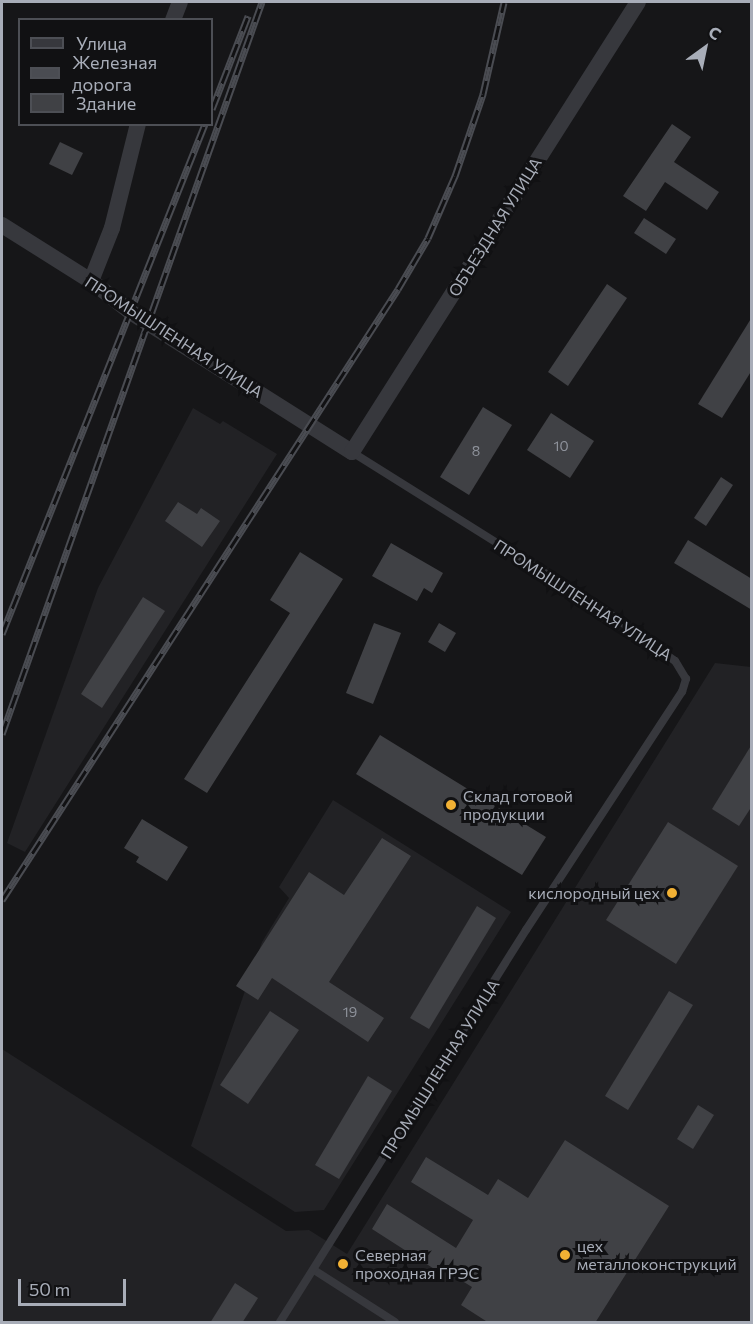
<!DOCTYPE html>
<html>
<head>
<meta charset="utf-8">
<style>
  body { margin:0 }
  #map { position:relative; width:753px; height:1324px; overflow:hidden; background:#161618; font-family:Commissioner,sans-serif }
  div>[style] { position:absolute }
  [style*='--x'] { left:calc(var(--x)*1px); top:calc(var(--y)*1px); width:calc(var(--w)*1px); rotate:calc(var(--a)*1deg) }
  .built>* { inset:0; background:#222225 }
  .building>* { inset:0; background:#404145 }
  .service>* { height:8px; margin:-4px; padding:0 4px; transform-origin:4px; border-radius:4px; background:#37383d }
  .minor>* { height:16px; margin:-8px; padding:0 8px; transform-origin:8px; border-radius:8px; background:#37383d }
  .rail>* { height:7px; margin-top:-3.5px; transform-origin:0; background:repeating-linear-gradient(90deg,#111113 0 14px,#4a4c52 0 28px); box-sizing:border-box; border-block:2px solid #4a4c52 }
  .dots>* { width:16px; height:16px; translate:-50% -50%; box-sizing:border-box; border:3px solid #111113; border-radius:50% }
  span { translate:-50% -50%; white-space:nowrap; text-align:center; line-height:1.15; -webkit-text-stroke:6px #111113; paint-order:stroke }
  .number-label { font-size:14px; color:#8e929b }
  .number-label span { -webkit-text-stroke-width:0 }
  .street-label { font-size:16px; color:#a8adb8 }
  .poi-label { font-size:16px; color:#a8adb8 }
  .left { translate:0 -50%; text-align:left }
  .right { translate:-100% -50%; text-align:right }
  .frame { position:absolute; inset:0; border:3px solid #a8adb8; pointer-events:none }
  .legend { position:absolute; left:18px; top:18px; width:195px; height:108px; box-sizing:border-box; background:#111113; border:2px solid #4d4f55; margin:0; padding:8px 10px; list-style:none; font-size:18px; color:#a8adb8 }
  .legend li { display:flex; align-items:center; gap:12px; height:30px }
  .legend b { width:30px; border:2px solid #4d4f55 }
  .north { position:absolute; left:675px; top:18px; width:60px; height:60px; -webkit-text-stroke:4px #111113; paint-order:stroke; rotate:33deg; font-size:16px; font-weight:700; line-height:24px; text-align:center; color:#a8adb8 }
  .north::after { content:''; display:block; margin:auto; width:21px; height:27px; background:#a8adb8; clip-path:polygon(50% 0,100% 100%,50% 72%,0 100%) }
  .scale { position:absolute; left:18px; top:1279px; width:108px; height:27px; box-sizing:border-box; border:3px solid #a8adb8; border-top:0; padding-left:8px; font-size:18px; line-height:21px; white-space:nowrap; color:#a8adb8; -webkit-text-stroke:4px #111113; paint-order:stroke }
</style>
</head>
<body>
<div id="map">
  <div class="built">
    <div style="clip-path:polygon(193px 408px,220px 424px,223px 421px,277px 454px,25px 852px,7px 843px,98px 588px)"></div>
    <div style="clip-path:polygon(715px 663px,751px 667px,751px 1322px,2px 1322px,2px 1049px,286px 1231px,309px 1230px,347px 1254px)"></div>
    <div style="clip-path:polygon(333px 800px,511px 912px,324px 1210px,295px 1212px,191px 1146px,262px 942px,289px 898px,279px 887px)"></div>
  </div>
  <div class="building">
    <div style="clip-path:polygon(672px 124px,691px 137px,674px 162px,719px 192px,707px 210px,665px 182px,646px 211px,623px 196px)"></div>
    <div style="clip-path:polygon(60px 142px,83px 153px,72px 175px,49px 164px)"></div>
    <div style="clip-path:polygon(644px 218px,676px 239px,666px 254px,634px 233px)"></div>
    <div style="clip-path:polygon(607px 284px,627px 298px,568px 386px,548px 372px)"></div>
    <div style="clip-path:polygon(752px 317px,752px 370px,722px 418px,698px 404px)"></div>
    <div style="clip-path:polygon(483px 407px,512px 425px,469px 495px,440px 477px)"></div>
    <div style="clip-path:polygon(551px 413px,594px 441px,570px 478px,527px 450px)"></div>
    <div style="clip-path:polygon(721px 477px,733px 485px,706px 526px,694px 518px)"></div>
    <div style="clip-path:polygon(178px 502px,197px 514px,201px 508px,220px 521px,202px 547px,165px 521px)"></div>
    <div style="clip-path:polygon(688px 540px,752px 579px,752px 610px,674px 563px)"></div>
    <div style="clip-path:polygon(391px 543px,443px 573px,432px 593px,424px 588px,417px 601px,372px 576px)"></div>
    <div style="clip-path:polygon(300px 552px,343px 579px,207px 793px,184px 779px,290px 613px,270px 600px)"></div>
    <div style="clip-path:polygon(143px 597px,165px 611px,102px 708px,81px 694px)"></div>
    <div style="clip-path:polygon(374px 623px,401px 633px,373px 704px,346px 693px)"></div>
    <div style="clip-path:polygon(439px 623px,456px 633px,445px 652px,428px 642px)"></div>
    <div style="clip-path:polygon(380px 735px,546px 837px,522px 875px,356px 774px)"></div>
    <div style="clip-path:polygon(752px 744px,752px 806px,739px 826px,712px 809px)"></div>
    <div style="clip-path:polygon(142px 819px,188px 847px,167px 881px,136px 862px,139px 857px,124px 848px)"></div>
    <div style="clip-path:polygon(668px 822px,738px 866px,676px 964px,606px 920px)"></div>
    <div style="clip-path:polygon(382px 838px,411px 856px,329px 982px,384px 1018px,368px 1042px,272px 978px,258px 1000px,236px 986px,309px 872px,344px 895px)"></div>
    <div style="clip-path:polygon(477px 906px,496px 918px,429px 1029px,410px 1018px)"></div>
    <div style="clip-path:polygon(669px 991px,693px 1005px,628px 1110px,605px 1096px)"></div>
    <div style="clip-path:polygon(270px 1011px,299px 1030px,248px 1104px,220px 1085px)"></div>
    <div style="clip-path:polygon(368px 1076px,392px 1091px,339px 1179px,315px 1165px)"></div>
    <div style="clip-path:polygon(698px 1105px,714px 1115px,693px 1149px,677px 1139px)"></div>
    <div style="clip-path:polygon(565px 1140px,669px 1206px,595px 1323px,489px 1323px,461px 1305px,472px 1287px,441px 1268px,439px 1272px,372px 1229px,387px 1204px,456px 1248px,473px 1220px,411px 1182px,426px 1157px,488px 1195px,498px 1179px,528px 1198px)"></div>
    <div style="clip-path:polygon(235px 1283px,258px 1298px,242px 1323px,210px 1323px)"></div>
  </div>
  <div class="service">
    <div style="--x:314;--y:1270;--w:96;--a:32.7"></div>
    <div style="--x:280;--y:1322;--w:463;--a:-57.9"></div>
    <div style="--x:526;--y:930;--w:285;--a:-56.8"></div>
    <div style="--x:682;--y:692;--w:14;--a:-73"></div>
    <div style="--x:686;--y:679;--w:21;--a:-121"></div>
    <div style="--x:675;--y:661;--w:84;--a:-144.2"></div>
    <div style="--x:607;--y:612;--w:301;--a:-147.9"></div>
  </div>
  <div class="minor">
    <div style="--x:173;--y:20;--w:19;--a:-69"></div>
    <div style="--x:2;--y:225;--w:105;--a:32.2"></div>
    <div style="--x:91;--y:281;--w:52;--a:38"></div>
    <div style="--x:132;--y:313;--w:260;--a:32.3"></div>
    <div style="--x:352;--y:452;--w:533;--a:-57.56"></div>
    <div style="--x:91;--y:281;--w:57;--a:-68.4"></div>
    <div style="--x:112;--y:228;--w:107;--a:-76"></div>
  </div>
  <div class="rail">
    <div style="--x:212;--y:109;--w:100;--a:-68.8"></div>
    <div style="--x:2;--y:634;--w:549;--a:-68.3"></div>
    <div style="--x:2;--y:734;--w:777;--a:-70.45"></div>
    <div style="--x:2;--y:900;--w:728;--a:-57.05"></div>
    <div style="--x:398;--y:289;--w:59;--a:-59.5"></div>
    <div style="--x:428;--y:238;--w:68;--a:-66.5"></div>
    <div style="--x:455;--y:176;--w:87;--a:-71.1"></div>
    <div style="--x:483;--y:94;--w:94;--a:-77.1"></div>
  </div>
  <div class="dots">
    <div style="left:451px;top:805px;background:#f2b134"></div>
    <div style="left:672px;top:893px;background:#f2b134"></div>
    <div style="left:565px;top:1255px;background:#f2b134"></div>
    <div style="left:343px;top:1264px;background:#f2b134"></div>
  </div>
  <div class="number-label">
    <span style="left:561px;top:446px">10</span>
    <span style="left:476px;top:451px">8</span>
    <span style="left:350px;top:1012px">19</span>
  </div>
  <div class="street-label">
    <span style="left:495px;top:227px;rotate:-58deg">ОБЪЕЗДНАЯ УЛИЦА</span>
    <span style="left:174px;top:337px;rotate:33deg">ПРОМЫШЛЕННАЯ УЛИЦА</span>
    <span style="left:583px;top:600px;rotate:33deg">ПРОМЫШЛЕННАЯ УЛИЦА</span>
    <span style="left:440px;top:1069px;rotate:-58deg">ПРОМЫШЛЕННАЯ УЛИЦА</span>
  </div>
  <div class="poi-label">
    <span class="left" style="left:463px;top:805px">Склад готовой<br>продукции</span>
    <span class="right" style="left:660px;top:893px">кислородный цех</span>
    <span class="left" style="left:577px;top:1255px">цех<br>металлоконструкций</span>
    <span class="left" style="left:355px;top:1264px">Северная<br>проходная ГРЭС</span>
  </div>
  <div class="frame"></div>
  <ul class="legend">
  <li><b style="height:8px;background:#37383d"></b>Улица</li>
  <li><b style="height:8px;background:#4a4c52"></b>Железная дорога</li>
  <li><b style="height:16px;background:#404145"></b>Здание</li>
  </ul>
  <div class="north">С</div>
  <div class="scale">50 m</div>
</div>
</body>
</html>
